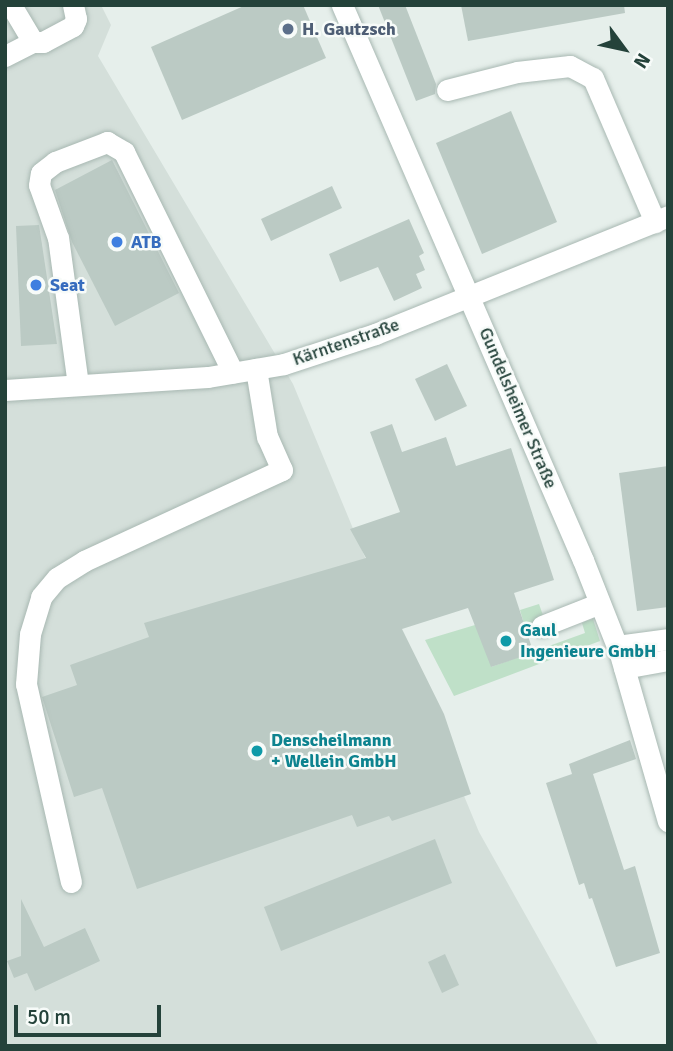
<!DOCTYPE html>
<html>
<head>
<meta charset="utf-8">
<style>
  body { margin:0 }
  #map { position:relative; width:673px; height:1051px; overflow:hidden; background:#e6efeb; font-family:Signika,sans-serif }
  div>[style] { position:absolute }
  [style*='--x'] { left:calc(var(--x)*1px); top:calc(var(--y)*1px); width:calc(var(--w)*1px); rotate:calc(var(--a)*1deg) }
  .built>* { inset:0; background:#d4dfda }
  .green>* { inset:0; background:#bfe0c8 }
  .building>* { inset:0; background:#bbcac4 }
  .roads { filter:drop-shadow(0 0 2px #a8b8b2) drop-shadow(0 0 2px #a8b8b2) }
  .minor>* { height:21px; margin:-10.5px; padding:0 10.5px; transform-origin:10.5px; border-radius:10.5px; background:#fff }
  .dots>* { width:19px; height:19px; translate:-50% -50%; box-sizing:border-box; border:4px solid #f7fbf9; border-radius:50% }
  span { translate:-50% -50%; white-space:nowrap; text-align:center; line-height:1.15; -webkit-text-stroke:5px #f7fbf9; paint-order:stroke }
  .service-label { font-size:18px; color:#4e5e75; font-weight:700 }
  .left { translate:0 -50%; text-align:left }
  .shop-label { font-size:18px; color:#366cbe; font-weight:700 }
  .street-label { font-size:18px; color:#24423a }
  .culture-label { font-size:18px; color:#0d838f; font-weight:700 }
  .frame { position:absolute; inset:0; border:7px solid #24423a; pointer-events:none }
  .north { position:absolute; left:589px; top:14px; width:70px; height:70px; -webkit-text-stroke:5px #f7fbf9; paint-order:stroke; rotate:123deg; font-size:19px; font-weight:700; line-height:28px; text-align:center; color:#24423a }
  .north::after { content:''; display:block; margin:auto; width:24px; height:32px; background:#24423a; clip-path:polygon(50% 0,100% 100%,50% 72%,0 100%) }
  .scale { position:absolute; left:14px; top:1005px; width:147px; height:32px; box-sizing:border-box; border:4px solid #24423a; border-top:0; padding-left:9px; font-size:21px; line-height:24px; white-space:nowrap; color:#24423a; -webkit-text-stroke:5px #f7fbf9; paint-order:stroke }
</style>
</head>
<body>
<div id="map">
  <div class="built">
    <div style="clip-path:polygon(5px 5px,101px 5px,111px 25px,98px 56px,293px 384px,479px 832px,599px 1046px,5px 1046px)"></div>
  </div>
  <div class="green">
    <div style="clip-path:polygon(539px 604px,545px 621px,526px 631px,520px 610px)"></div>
    <div style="clip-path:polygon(505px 616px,491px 667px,585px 633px,582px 623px,586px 621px,593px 619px,600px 641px,454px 696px,425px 640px)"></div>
  </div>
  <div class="building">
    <div style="clip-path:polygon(246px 5px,303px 5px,326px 58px,182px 120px,151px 47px)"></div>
    <div style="clip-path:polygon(378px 5px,405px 5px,436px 84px,435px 94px,416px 101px)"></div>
    <div style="clip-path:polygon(461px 5px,624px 5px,625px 13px,468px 41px)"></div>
    <div style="clip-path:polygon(511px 111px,557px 222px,482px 254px,436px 143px)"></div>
    <div style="clip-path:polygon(112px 160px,179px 293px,115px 326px,72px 242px,55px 190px)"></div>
    <div style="clip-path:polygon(332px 186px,342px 208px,271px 241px,261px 219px)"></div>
    <div style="clip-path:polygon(409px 219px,424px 253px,419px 256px,425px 270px,416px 274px,422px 288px,394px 301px,378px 267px,340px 282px,329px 254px)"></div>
    <div style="clip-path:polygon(39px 225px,57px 344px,21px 346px,16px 226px)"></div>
    <div style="clip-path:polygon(447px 364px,467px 406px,435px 421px,415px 379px)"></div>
    <div style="clip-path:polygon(392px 424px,402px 452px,446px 437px,456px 466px,511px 448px,554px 580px,514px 593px,531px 645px,527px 647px,530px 654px,491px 667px,468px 608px,402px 629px,444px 714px,471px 794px,392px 821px,389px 816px,357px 827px,352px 815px,137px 889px,102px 788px,74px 797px,42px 697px,77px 685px,70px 665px,149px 637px,144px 623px,366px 558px,350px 529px,400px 512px,370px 432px)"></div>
    <div style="clip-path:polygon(668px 466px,668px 607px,637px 611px,619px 473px)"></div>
    <div style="clip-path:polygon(630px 740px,636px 759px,593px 774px,624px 870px,635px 866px,660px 953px,616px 967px,592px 898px,589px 899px,584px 883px,579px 885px,546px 783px,572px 774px,569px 764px)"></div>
    <div style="clip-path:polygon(435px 839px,452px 883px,281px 951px,264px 907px)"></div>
    <div style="clip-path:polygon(21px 899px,44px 947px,85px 928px,100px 961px,35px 991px,27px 973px,14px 978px,7px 961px,21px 956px)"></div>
    <div style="clip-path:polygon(445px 954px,459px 985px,442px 993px,428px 962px)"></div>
  </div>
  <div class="roads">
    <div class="minor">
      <div style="--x:11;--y:5;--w:43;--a:59.3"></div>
      <div style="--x:33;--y:42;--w:10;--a:0"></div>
      <div style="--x:43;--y:42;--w:34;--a:-28"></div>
      <div style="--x:73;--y:26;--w:8;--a:-67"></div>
      <div style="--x:76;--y:19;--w:14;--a:-102"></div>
      <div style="--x:342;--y:5;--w:605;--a:66.53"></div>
      <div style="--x:583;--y:560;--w:101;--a:68.5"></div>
      <div style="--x:620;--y:654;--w:174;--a:74"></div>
      <div style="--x:5;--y:56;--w:31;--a:-27"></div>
      <div style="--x:447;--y:90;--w:72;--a:-14.4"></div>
      <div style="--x:517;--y:72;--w:53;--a:-6.5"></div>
      <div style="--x:570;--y:66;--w:26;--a:28"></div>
      <div style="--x:593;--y:78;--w:157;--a:66.7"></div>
      <div style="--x:78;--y:385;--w:148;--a:-97.7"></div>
      <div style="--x:58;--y:238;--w:56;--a:-109.7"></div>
      <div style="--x:39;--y:185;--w:12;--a:-81"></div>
      <div style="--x:41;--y:173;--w:18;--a:-38"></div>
      <div style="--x:55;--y:162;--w:56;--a:-21"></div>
      <div style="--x:107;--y:142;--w:20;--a:30"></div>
      <div style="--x:124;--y:152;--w:246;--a:63.7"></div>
      <div style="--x:5;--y:390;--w:203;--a:-3.7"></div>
      <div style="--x:208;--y:377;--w:77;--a:-9.7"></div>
      <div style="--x:284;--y:364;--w:96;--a:-18.2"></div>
      <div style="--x:375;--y:334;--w:316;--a:-21.9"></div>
      <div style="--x:542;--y:626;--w:62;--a:-21.6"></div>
      <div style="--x:617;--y:646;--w:51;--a:-7.8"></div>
      <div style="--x:624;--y:668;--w:45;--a:-10.3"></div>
      <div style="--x:71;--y:882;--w:203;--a:-102.8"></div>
      <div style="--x:26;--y:684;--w:50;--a:-85.4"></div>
      <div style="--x:30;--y:634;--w:39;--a:-73"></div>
      <div style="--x:41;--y:597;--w:25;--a:-50"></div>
      <div style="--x:57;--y:578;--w:32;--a:-32"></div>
      <div style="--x:84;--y:561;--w:218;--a:-24.7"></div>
      <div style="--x:282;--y:470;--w:36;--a:-114"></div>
      <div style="--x:267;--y:437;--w:69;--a:-99.2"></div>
    </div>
  </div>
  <div class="dots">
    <div style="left:288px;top:29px;background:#5c6f8a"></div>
    <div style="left:117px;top:242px;background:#3f7fe0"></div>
    <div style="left:36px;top:285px;background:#3f7fe0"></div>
    <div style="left:506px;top:641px;background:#0f9aa8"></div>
    <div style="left:257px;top:751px;background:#0f9aa8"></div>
  </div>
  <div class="service-label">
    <span class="left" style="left:302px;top:29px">H. Gautzsch</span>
  </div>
  <div class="shop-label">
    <span class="left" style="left:131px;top:242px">ATB</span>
    <span class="left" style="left:50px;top:285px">Seat</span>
  </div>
  <div class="street-label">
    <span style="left:346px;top:342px;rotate:-19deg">Kärntenstraße</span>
    <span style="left:518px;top:408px;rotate:67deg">Gundelsheimer Straße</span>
  </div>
  <div class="culture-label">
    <span class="left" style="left:520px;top:641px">Gaul<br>Ingenieure GmbH</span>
    <span class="left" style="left:271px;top:751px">Denscheilmann<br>+ Wellein GmbH</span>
  </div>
  <div class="frame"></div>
  <div class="north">N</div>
  <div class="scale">50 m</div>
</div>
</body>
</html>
